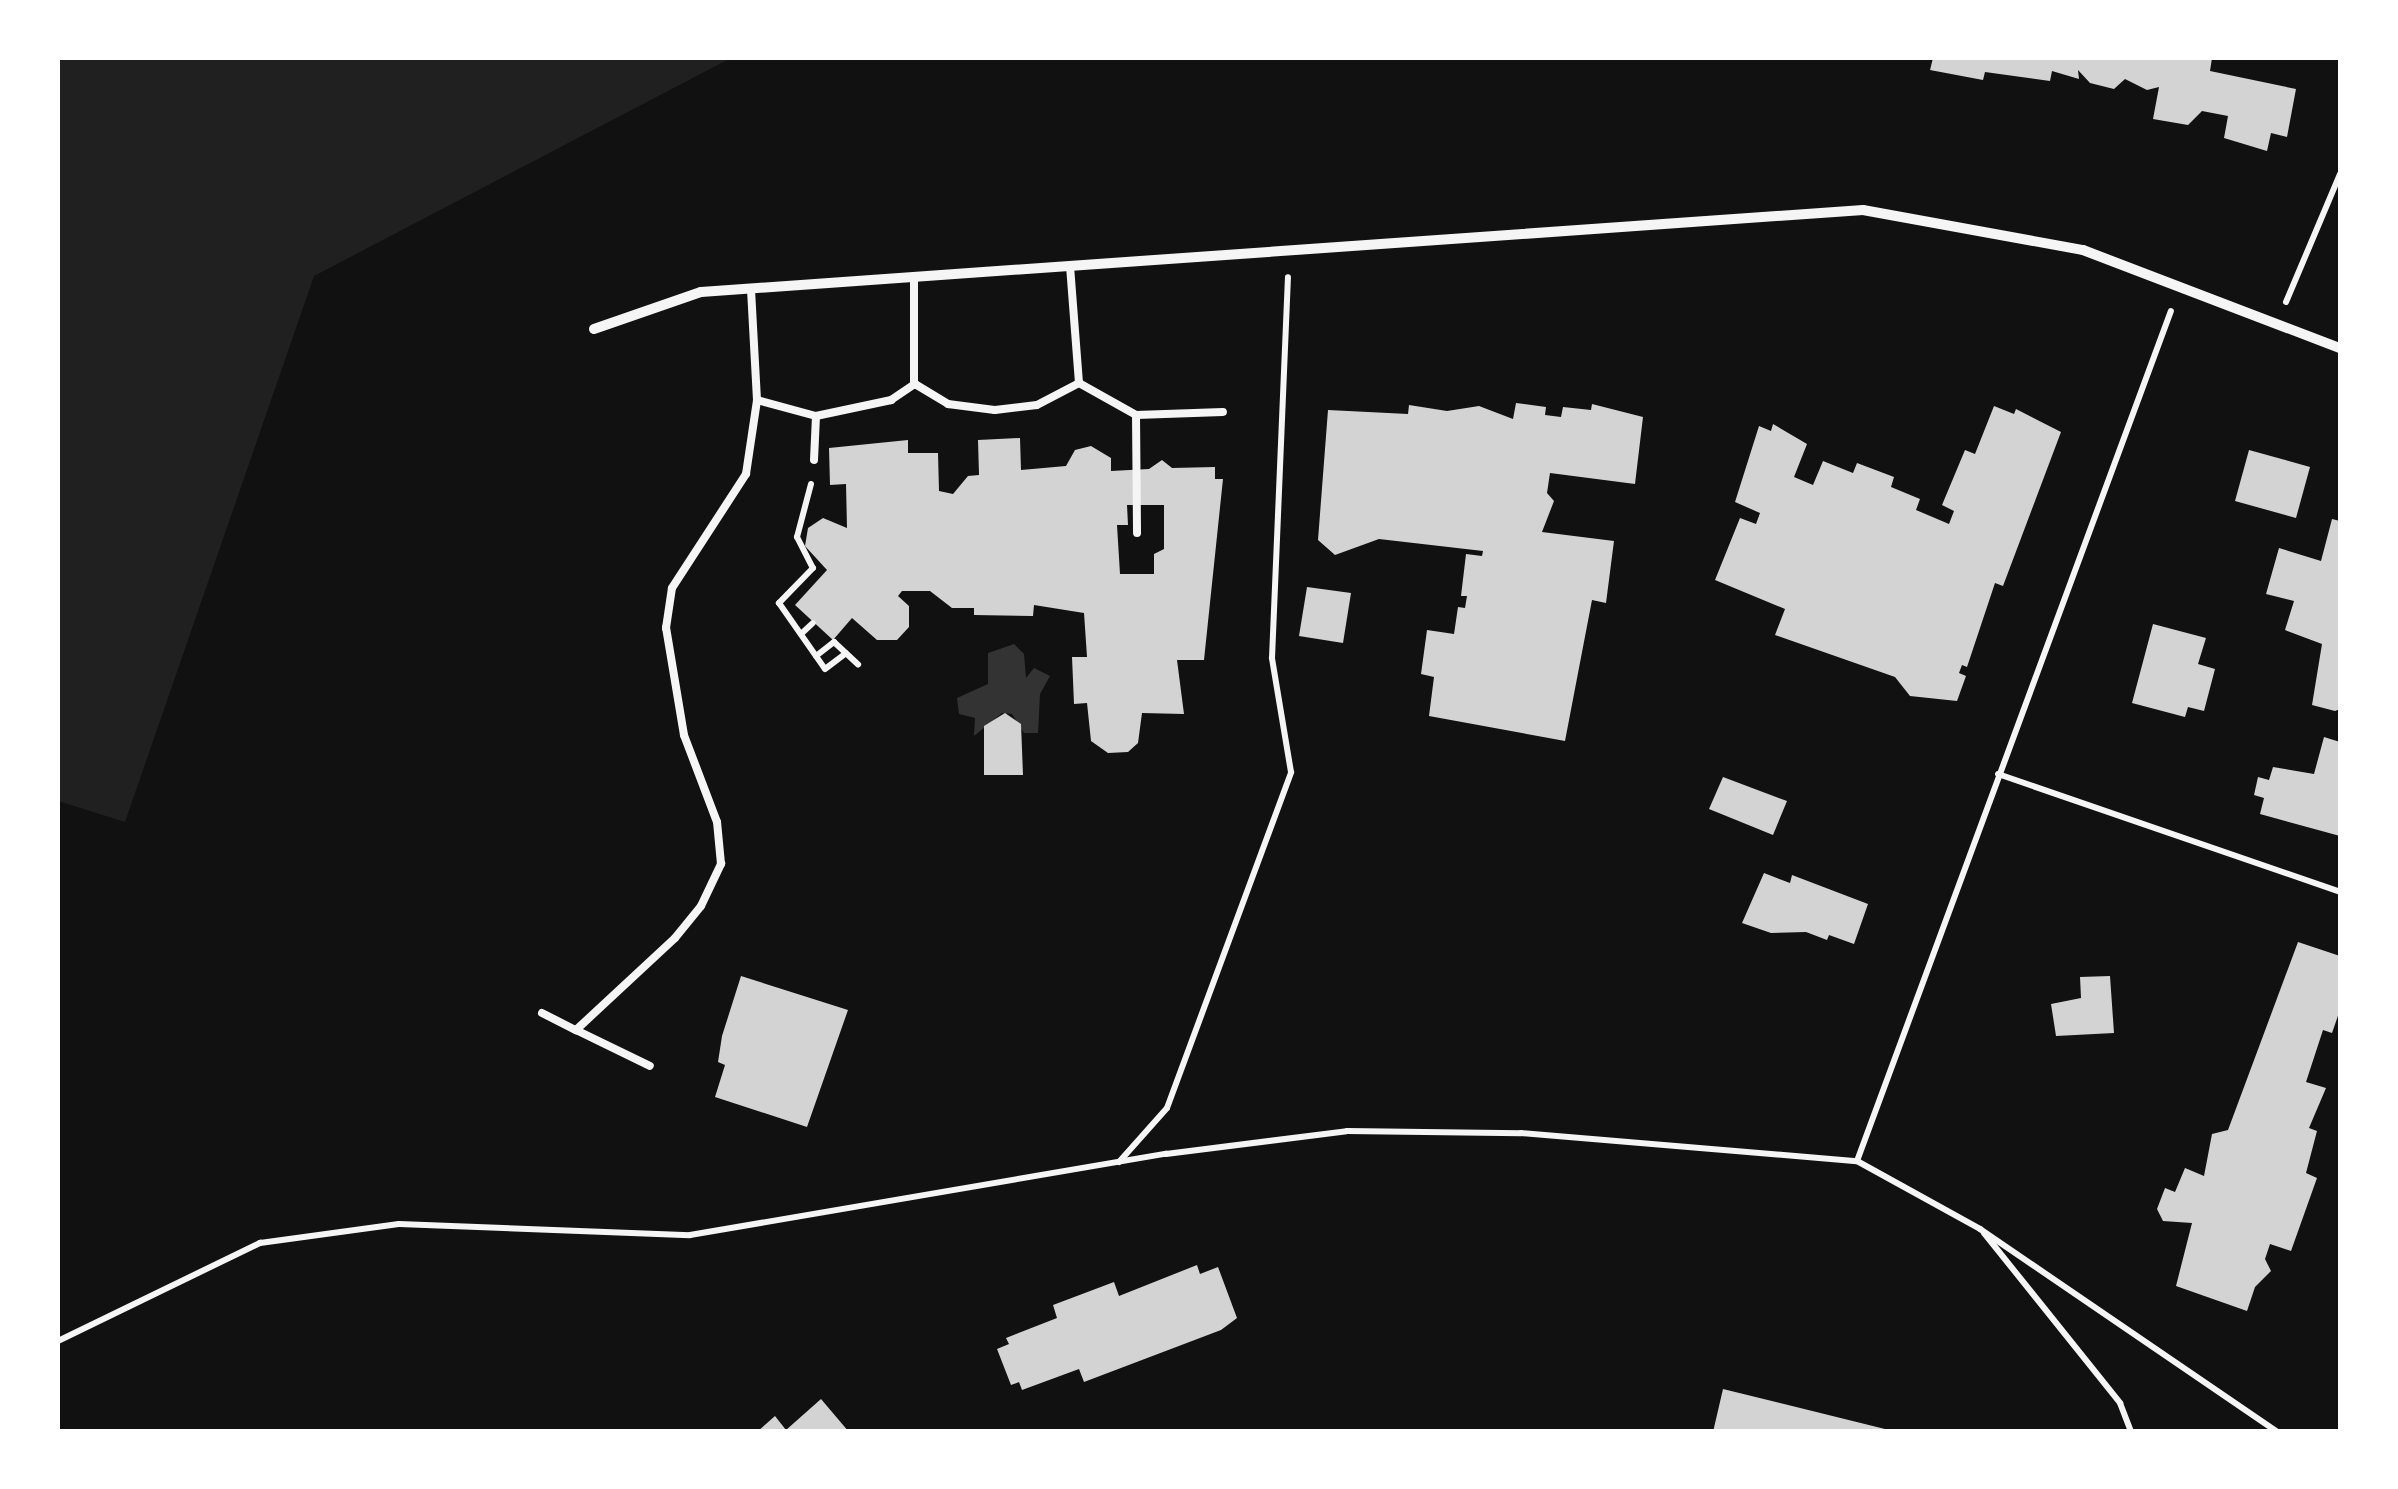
<!DOCTYPE html>
<html>
<head>
<meta charset="utf-8">
<style>
  body { margin:0 }
  #map { position:relative; width:2398px; height:1489px; overflow:hidden; background:#111; font-family:"Fira Sans",sans-serif }
  div>[style] { position:absolute }
  [style*='--x'] { left:calc(var(--x)*1px); top:calc(var(--y)*1px); width:calc(var(--w)*1px); rotate:calc(var(--a)*1deg) }
  .green>* { inset:0; background:#202020 }
  .water>* { inset:0; background:#333 }
  .building>* { inset:0; background:#d3d3d3 }
  .path>* { height:6px; margin:-3px; padding:0 3px; transform-origin:3px; border-radius:3px; background:#f5f5f5 }
  .service>* { height:8px; margin:-4px; padding:0 4px; transform-origin:4px; border-radius:4px; background:#f5f5f5 }
  .minor>* { height:10px; margin:-5px; padding:0 5px; transform-origin:5px; border-radius:5px; background:#f5f5f5 }
  span { translate:-50% -50%; white-space:nowrap; text-align:center; line-height:1.15; -webkit-text-stroke:8px #fff; paint-order:stroke }
  .frame { position:absolute; inset:0; border:60px solid #fff; pointer-events:none }
</style>
</head>
<body>
<div id="map">
  <div class="green">
    <div style="clip-path:polygon(58px 58px,731px 58px,314px 276px,125px 822px,58px 801px)"></div>
  </div>
  <div class="water">
    <div style="clip-path:polygon(1014px 644px,1024px 654px,1026px 678px,1034px 668px,1050px 676px,1040px 694px,1038px 733px,1024px 733px,1012px 714px,1002px 713px,974px 736px,975px 718px,959px 714px,957px 698px,988px 684px,988px 653px)"></div>
  </div>
  <div class="building">
    <div style="clip-path:polygon(1933px 58px,2212px 58px,2210px 71px,2296px 89px,2287px 137px,2271px 133px,2267px 151px,2224px 138px,2228px 116px,2202px 111px,2188px 125px,2153px 119px,2159px 87px,2147px 90px,2125px 79px,2114px 89px,2090px 83px,2078px 70px,2079px 79px,2052px 71px,2050px 81px,1985px 72px,1983px 80px,1930px 70px)"></div>
    <div style="clip-path:polygon(1516px 403px,1546px 407px,1545px 415px,1561px 417px,1563px 407px,1591px 410px,1592px 404px,1643px 417px,1635px 484px,1550px 473px,1547px 493px,1554px 501px,1542px 532px,1614px 541px,1606px 603px,1592px 600px,1565px 741px,1429px 716px,1434px 677px,1421px 674px,1427px 630px,1454px 634px,1458px 607px,1465px 608px,1467px 596px,1461px 596px,1466px 554px,1482px 556px,1483px 551px,1379px 539px,1335px 555px,1318px 540px,1328px 410px,1408px 414px,1409px 405px,1447px 411px,1479px 406px,1513px 419px)"></div>
    <div style="clip-path:polygon(1994px 406px,2014px 414px,2016px 409px,2061px 432px,2003px 586px,1995px 583px,1967px 667px,1962px 665px,1959px 673px,1966px 676px,1957px 701px,1910px 696px,1895px 677px,1775px 635px,1785px 609px,1715px 580px,1740px 518px,1756px 524px,1760px 513px,1735px 502px,1759px 426px,1771px 431px,1773px 424px,1807px 444px,1794px 477px,1813px 485px,1823px 461px,1853px 473px,1857px 463px,1894px 477px,1891px 487px,1920px 499px,1916px 510px,1949px 524px,1954px 511px,1942px 505px,1965px 450px,1975px 454px)"></div>
    <div style="clip-path:polygon(evenodd,1020px 438px,1021px 470px,1066px 466px,1075px 450px,1091px 446px,1111px 458px,1111px 471px,1149px 469px,1162px 460px,1172px 468px,1215px 467px,1215px 479px,1223px 479px,1204px 660px,1177px 660px,1184px 714px,1142px 713px,1138px 743px,1128px 752px,1108px 753px,1091px 741px,1087px 703px,1074px 704px,1072px 657px,1087px 657px,1084px 613px,1034px 605px,1033px 616px,974px 615px,974px 608px,952px 608px,930px 591px,902px 591px,898px 596px,909px 606px,909px 627px,897px 640px,877px 640px,852px 618px,833px 640px,795px 605px,827px 570px,805px 546px,808px 528px,823px 518px,847px 528px,846px 484px,830px 485px,829px 448px,908px 440px,908px 453px,938px 453px,939px 491px,953px 494px,968px 476px,979px 475px,978px 440px,1020px 438px,1127px 505px,1164px 505px,1164px 549px,1154px 554px,1154px 574px,1120px 574px,1117px 525px,1128px 525px,1127px 505px)"></div>
    <div style="clip-path:polygon(2249px 450px,2310px 467px,2296px 518px,2235px 501px)"></div>
    <div style="clip-path:polygon(2332px 519px,2340px 521px,2340px 709px,2335px 711px,2312px 705px,2322px 644px,2285px 630px,2294px 601px,2266px 594px,2279px 548px,2321px 561px)"></div>
    <div style="clip-path:polygon(1307px 587px,1351px 593px,1343px 643px,1299px 636px)"></div>
    <div style="clip-path:polygon(2153px 624px,2206px 638px,2198px 664px,2215px 669px,2204px 711px,2188px 707px,2185px 717px,2132px 703px)"></div>
    <div style="clip-path:polygon(1005px 713px,1021px 724px,1023px 775px,984px 775px,984px 726px)"></div>
    <div style="clip-path:polygon(2324px 737px,2340px 742px,2340px 836px,2260px 814px,2264px 798px,2254px 795px,2258px 777px,2269px 780px,2273px 767px,2314px 774px)"></div>
    <div style="clip-path:polygon(1723px 777px,1787px 801px,1773px 835px,1709px 809px)"></div>
    <div style="clip-path:polygon(1764px 873px,1790px 883px,1792px 875px,1868px 904px,1854px 944px,1829px 935px,1827px 940px,1806px 932px,1771px 933px,1742px 923px)"></div>
    <div style="clip-path:polygon(2298px 942px,2340px 956px,2340px 1010px,2332px 1033px,2323px 1030px,2306px 1082px,2326px 1088px,2309px 1128px,2317px 1131px,2306px 1173px,2317px 1178px,2291px 1251px,2270px 1244px,2265px 1259px,2271px 1271px,2255px 1287px,2247px 1311px,2176px 1286px,2192px 1223px,2163px 1221px,2157px 1209px,2165px 1188px,2175px 1192px,2185px 1168px,2204px 1176px,2212px 1134px,2228px 1130px)"></div>
    <div style="clip-path:polygon(741px 976px,848px 1010px,807px 1127px,715px 1097px,725px 1065px,718px 1062px,722px 1036px)"></div>
    <div style="clip-path:polygon(2110px 976px,2114px 1033px,2056px 1036px,2051px 1004px,2081px 998px,2080px 977px)"></div>
    <div style="clip-path:polygon(1197px 1265px,1200px 1274px,1218px 1267px,1237px 1318px,1221px 1330px,1084px 1382px,1079px 1369px,1022px 1390px,1019px 1382px,1011px 1385px,997px 1349px,1009px 1344px,1006px 1338px,1057px 1318px,1053px 1305px,1114px 1282px,1119px 1296px)"></div>
    <div style="clip-path:polygon(1723px 1389px,1889px 1430px,1889px 1432px,1713px 1432px)"></div>
    <div style="clip-path:polygon(821px 1399px,849px 1432px,757px 1432px,775px 1416px,786px 1430px)"></div>
  </div>
  <div class="path">
    <div style="--x:2286;--y:302;--w:139;--a:-67.1"></div>
    <div style="--x:811;--y:484;--w:55;--a:104.8"></div>
    <div style="--x:797;--y:537;--w:35;--a:63"></div>
    <div style="--x:813;--y:568;--w:49;--a:134.2"></div>
    <div style="--x:779;--y:603;--w:80;--a:55.1"></div>
    <div style="--x:825;--y:669;--w:26;--a:-37"></div>
    <div style="--x:801;--y:634;--w:16;--a:-43"></div>
    <div style="--x:816;--y:656;--w:23;--a:-38"></div>
    <div style="--x:834;--y:642;--w:33;--a:43"></div>
    <div style="--x:1998;--y:774;--w:362;--a:19"></div>
    <div style="--x:1857;--y:1161;--w:906;--a:-69.73"></div>
    <div style="--x:1119;--y:1162;--w:72;--a:-48.4"></div>
    <div style="--x:1167;--y:1108;--w:358;--a:-69.7"></div>
    <div style="--x:1291;--y:772;--w:116;--a:-99.5"></div>
    <div style="--x:1272;--y:658;--w:381;--a:-87.6"></div>
    <div style="--x:1984;--y:1233;--w:218;--a:51.3"></div>
    <div style="--x:2120;--y:1403;--w:31;--a:69"></div>
    <div style="--x:58;--y:1341;--w:225;--a:-25.9"></div>
    <div style="--x:260;--y:1243;--w:140;--a:-7.8"></div>
    <div style="--x:399;--y:1224;--w:291;--a:2.2"></div>
    <div style="--x:690;--y:1235;--w:483;--a:-9.7"></div>
    <div style="--x:1166;--y:1154;--w:182;--a:-7.2"></div>
    <div style="--x:1347;--y:1131;--w:174;--a:0.7"></div>
    <div style="--x:1521;--y:1133;--w:337;--a:4.8"></div>
    <div style="--x:1857;--y:1161;--w:141;--a:28.9"></div>
    <div style="--x:1980;--y:1229;--w:361;--a:34.3"></div>
  </div>
  <div class="service">
    <div style="--x:1070;--y:266;--w:117;--a:85.6"></div>
    <div style="--x:914;--y:277;--w:108;--a:90"></div>
    <div style="--x:757;--y:400;--w:61;--a:15.2"></div>
    <div style="--x:816;--y:416;--w:77;--a:-12"></div>
    <div style="--x:891;--y:400;--w:29;--a:-34"></div>
    <div style="--x:915;--y:384;--w:39;--a:31"></div>
    <div style="--x:948;--y:404;--w:47;--a:7.3"></div>
    <div style="--x:995;--y:410;--w:42;--a:-6.8"></div>
    <div style="--x:1037;--y:405;--w:47;--a:-27.6"></div>
    <div style="--x:1079;--y:383;--w:65;--a:29.3"></div>
    <div style="--x:1136;--y:415;--w:87;--a:-2"></div>
    <div style="--x:1136;--y:415;--w:118;--a:89.5"></div>
    <div style="--x:814;--y:460;--w:44;--a:-87.4"></div>
    <div style="--x:542;--y:1013;--w:38;--a:27"></div>
    <div style="--x:576;--y:1030;--w:135;--a:-42.9"></div>
    <div style="--x:675;--y:938;--w:41;--a:-50.9"></div>
    <div style="--x:701;--y:906;--w:47;--a:-64.5"></div>
    <div style="--x:721;--y:864;--w:42;--a:-95.4"></div>
    <div style="--x:717;--y:822;--w:93;--a:-110.8"></div>
    <div style="--x:684;--y:735;--w:109;--a:-99.5"></div>
    <div style="--x:666;--y:628;--w:40;--a:-81.5"></div>
    <div style="--x:672;--y:588;--w:136;--a:-57"></div>
    <div style="--x:746;--y:474;--w:75;--a:-81.5"></div>
    <div style="--x:757;--y:400;--w:111;--a:-93.1"></div>
    <div style="--x:576;--y:1030;--w:82;--a:25.9"></div>
  </div>
  <div class="minor">
    <div style="--x:594;--y:329;--w:113;--a:-19.1"></div>
    <div style="--x:701;--y:292;--w:1165;--a:-4.04"></div>
    <div style="--x:1863;--y:210;--w:224;--a:10.3"></div>
    <div style="--x:2083;--y:250;--w:275;--a:20.9"></div>
  </div>
  <div class="frame"></div>
</div>
</body>
</html>
